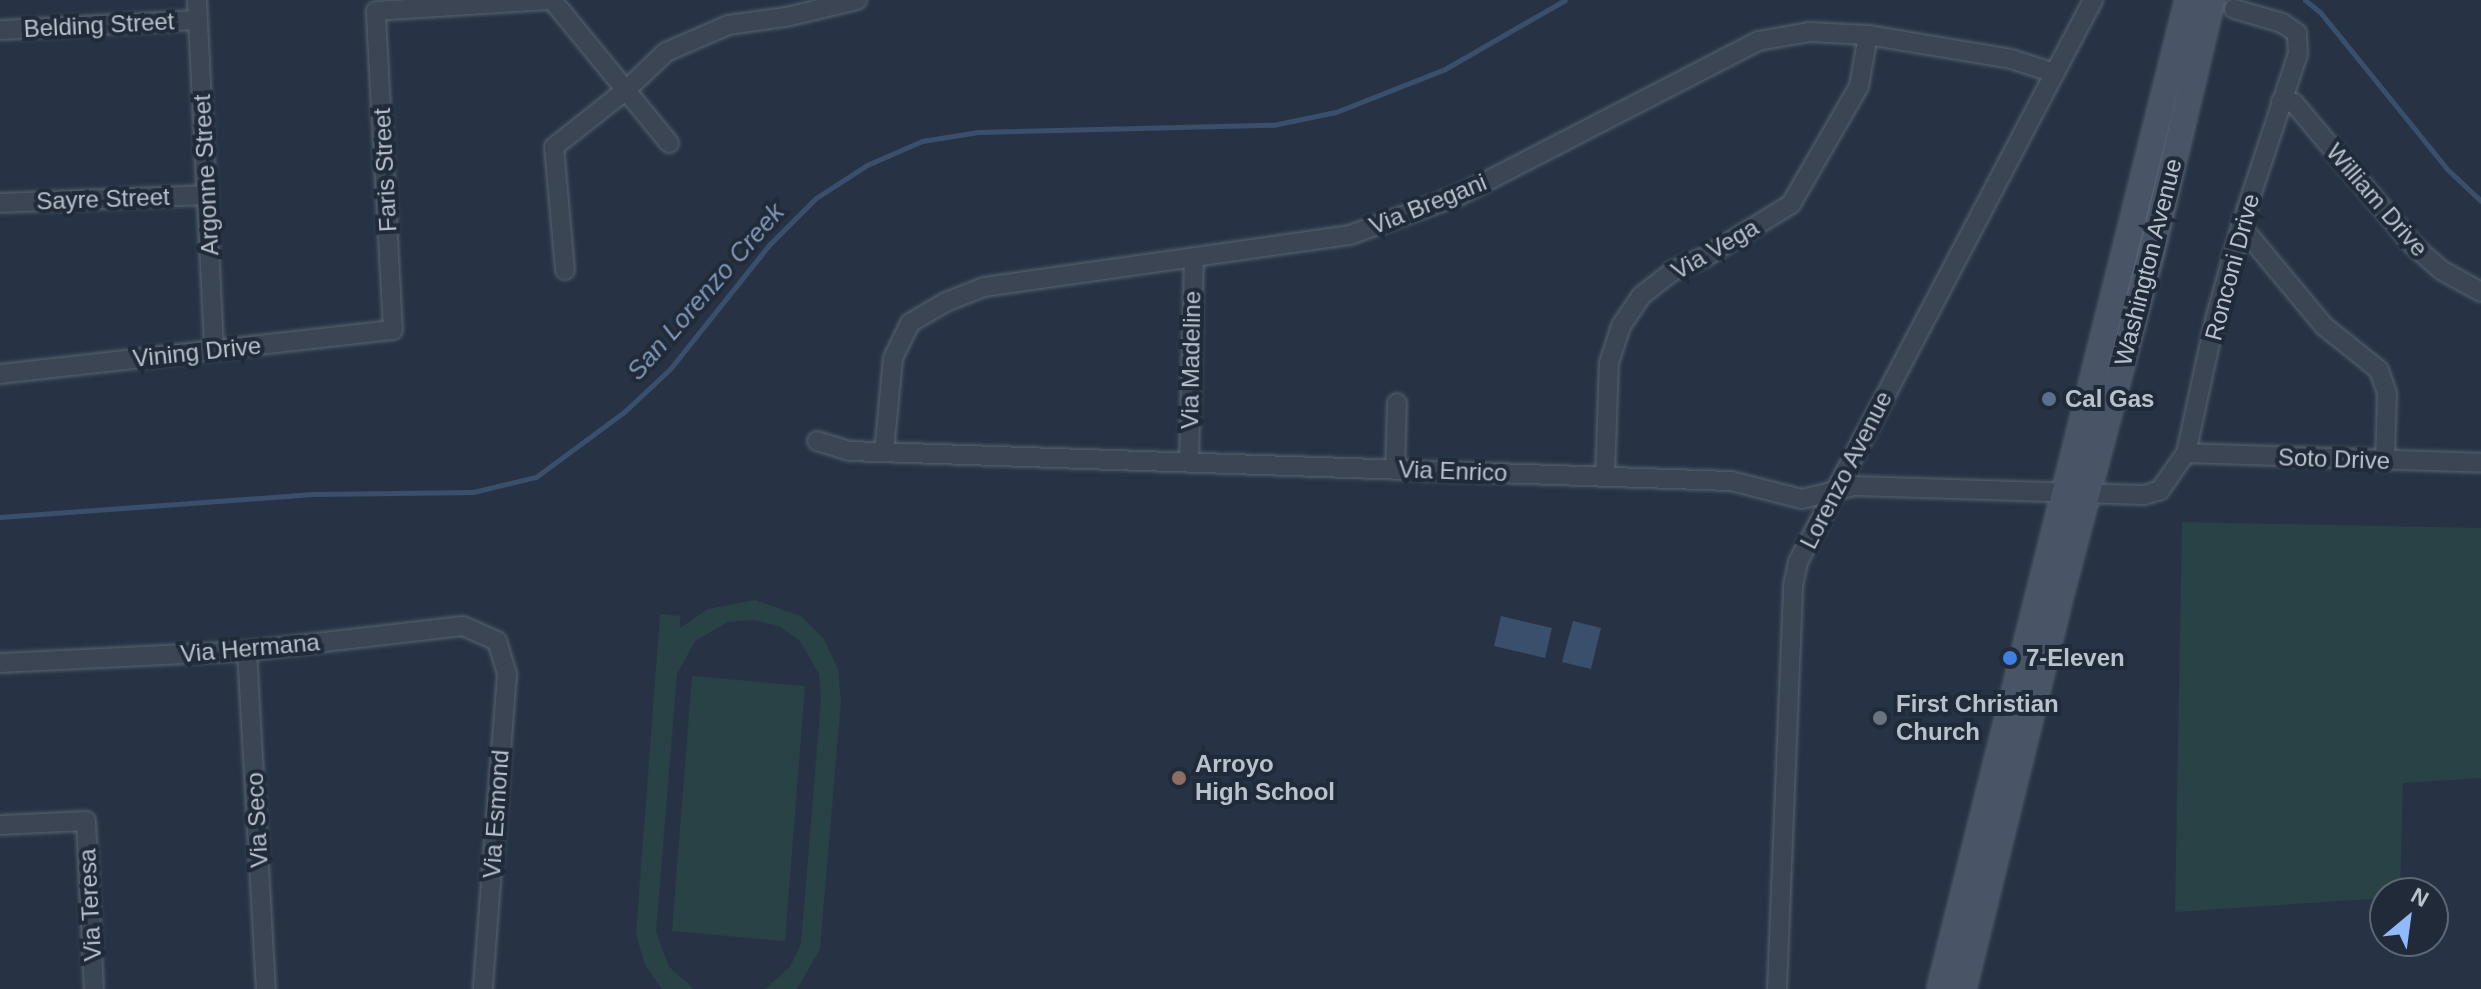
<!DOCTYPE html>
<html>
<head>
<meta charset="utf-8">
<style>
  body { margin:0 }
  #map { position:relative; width:2481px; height:989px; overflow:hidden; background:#273344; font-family:Arial,sans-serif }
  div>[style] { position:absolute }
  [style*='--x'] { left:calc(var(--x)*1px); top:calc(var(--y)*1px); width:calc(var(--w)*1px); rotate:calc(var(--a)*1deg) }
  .green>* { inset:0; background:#294245 }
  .water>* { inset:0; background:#3a4f6c }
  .stream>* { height:5px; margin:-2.5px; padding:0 2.5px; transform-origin:2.5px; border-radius:2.5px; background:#3a4f6c }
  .roads { filter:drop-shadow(0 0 2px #5a6371) drop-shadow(0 0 2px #5a6371) }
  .street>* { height:18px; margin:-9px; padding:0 9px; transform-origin:9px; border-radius:9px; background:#3b4554 }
  .secondary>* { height:24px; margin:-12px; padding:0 12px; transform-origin:12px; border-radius:12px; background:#495467 }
  .dots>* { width:22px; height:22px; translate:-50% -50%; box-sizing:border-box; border:4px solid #202a39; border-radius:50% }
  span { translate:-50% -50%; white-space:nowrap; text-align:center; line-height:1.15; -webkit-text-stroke:8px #202a39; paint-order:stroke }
  .street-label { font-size:24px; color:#b9c1cd }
  .poi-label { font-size:24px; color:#b9c1cd; font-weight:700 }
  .left { translate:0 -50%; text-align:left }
  .water-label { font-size:26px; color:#7f97b5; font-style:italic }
  .north { position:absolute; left:2369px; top:877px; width:80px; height:80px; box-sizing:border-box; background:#202a39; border:2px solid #5d6674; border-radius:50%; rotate:29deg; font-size:22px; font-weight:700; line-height:32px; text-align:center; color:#b9c1cd }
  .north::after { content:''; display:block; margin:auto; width:28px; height:36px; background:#90bafb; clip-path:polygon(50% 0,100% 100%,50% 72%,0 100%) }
</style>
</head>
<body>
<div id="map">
  <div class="green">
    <div style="clip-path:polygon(2182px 522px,2481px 528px,2481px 778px,2403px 783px,2400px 893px,2385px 893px,2385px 898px,2175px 912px)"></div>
    <div style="clip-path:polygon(755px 600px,801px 616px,824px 639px,838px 669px,841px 701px,820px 949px,797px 989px,765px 989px,790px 967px,801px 944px,821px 699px,819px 674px,800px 641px,779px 626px,754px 620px,728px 622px,695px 641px,677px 674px,656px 932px,669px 967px,694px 989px,662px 989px,645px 965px,636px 934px,660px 614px,680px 616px,680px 628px,708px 609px)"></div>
    <div style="clip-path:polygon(692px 676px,805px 686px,785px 941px,672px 931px)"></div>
  </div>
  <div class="water">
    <div style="clip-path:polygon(1501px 616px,1552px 628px,1545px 658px,1494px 646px)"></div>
    <div style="clip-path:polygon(1573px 621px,1601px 628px,1591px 669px,1562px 662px)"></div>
  </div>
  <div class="stream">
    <div style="--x:2305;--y:0;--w:19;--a:39"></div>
    <div style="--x:2320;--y:12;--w:203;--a:51"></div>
    <div style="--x:2448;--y:170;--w:45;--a:43.2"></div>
    <div style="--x:0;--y:517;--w:317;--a:-4.2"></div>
    <div style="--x:316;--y:494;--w:157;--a:-0.7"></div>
    <div style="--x:473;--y:492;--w:65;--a:-13.4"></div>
    <div style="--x:536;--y:477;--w:109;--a:-36.5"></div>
    <div style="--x:624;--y:412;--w:63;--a:-43.1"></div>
    <div style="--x:670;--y:369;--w:159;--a:-51.4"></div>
    <div style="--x:769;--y:245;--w:66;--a:-45"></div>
    <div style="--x:816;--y:198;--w:61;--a:-32.9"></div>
    <div style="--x:867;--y:165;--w:60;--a:-23.6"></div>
    <div style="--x:922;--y:141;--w:57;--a:-9.1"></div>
    <div style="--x:978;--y:132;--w:295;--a:-1.4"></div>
    <div style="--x:1273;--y:125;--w:64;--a:-11.7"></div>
    <div style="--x:1336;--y:112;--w:117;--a:-21.5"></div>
    <div style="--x:1445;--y:69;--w:138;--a:-29.9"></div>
  </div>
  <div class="roads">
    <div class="street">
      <div style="--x:197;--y:0;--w:350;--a:87.2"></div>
      <div style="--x:0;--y:30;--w:198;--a:-2.9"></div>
      <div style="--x:2281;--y:101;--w:13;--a:9"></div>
      <div style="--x:2294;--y:103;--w:188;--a:50"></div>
      <div style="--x:2415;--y:247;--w:35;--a:41"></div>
      <div style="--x:2441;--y:270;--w:46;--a:28.8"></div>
      <div style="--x:0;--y:203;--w:207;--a:-2.2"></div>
      <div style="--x:2241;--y:226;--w:130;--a:50.3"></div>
      <div style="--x:2324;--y:326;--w:70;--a:38.7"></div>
      <div style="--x:2379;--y:370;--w:24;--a:71"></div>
      <div style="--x:2387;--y:393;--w:68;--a:91.7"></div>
      <div style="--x:565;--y:270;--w:123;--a:-95.1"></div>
      <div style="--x:554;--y:147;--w:92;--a:-38.4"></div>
      <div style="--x:626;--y:90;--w:55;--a:-43.5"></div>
      <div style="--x:666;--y:52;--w:68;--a:-23.5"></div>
      <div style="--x:728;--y:25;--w:59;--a:-7.9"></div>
      <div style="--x:786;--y:17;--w:73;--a:-13.5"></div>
      <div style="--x:0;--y:374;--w:395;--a:-6.4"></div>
      <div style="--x:393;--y:330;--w:319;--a:-93.1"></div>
      <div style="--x:376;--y:11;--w:176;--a:-3.6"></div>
      <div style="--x:552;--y:0;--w:185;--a:50.7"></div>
      <div style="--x:817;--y:441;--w:34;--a:17"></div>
      <div style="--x:849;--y:451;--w:883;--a:1.95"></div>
      <div style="--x:1731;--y:481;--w:73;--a:14.2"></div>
      <div style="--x:1802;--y:499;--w:55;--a:-13.8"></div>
      <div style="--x:1855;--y:486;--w:289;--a:1.8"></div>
      <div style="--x:2144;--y:495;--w:17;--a:-17"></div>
      <div style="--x:2160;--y:490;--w:45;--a:-54.9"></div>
      <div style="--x:2186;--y:453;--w:136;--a:-77.7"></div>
      <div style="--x:2215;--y:320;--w:98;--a:-74.5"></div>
      <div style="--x:2241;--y:226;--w:181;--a:-71.7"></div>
      <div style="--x:2298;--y:54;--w:21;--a:-93"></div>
      <div style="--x:2297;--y:33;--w:18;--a:-146"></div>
      <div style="--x:2282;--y:23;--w:50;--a:-163.7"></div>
      <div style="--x:884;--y:452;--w:94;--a:-84.5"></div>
      <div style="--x:893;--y:358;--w:39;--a:-64"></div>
      <div style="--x:910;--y:323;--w:42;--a:-30.3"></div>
      <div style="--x:946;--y:302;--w:41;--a:-21.5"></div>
      <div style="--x:984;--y:287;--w:370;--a:-8.1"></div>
      <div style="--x:1350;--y:235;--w:115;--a:-19.9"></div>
      <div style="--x:1458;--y:196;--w:338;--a:-27.3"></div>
      <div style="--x:1758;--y:41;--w:53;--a:-9.8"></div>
      <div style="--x:1810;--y:32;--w:58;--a:3"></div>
      <div style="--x:1868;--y:35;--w:145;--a:9.5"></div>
      <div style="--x:2011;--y:59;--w:45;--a:18"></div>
      <div style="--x:2186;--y:453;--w:295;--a:1.9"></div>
      <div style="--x:1189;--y:461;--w:201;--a:-88.6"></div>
      <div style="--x:1395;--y:470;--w:67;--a:-88.3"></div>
      <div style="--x:1605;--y:476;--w:113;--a:-88"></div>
      <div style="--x:1609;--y:363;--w:39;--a:-72"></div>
      <div style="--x:1621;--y:326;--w:36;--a:-56"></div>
      <div style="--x:1641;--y:296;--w:41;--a:-38"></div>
      <div style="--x:1673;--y:271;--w:35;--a:-24"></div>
      <div style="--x:1705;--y:257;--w:101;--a:-31.6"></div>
      <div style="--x:1791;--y:204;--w:136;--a:-60"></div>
      <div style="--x:1859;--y:86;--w:52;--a:-80"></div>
      <div style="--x:247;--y:651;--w:339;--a:86.8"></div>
      <div style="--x:0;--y:663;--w:247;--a:-2.8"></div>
      <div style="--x:247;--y:651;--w:217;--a:-6.6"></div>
      <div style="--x:463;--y:626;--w:37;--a:24"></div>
      <div style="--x:497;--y:641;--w:34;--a:73"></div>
      <div style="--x:507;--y:674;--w:316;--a:94.4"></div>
      <div style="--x:0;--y:825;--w:86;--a:-2.7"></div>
      <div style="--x:86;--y:821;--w:168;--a:87.3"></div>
      <div style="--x:1777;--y:989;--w:403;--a:-87.7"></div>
      <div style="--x:1793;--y:586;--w:25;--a:-78"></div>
      <div style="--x:1798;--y:562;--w:635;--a:-62.3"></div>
    </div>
    <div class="secondary">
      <div style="--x:1940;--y:989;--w:1020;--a:-75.92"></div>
      <div style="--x:1963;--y:989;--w:397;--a:-76.1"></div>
      <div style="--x:2058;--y:604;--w:365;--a:-75.1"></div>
      <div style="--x:2152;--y:251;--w:258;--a:-76.6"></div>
    </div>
  </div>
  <div class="dots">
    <div style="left:2049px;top:399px;background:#5c6f8a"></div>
    <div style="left:2010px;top:658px;background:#3f7fe0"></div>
    <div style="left:1880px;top:718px;background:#6b7280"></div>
    <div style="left:1179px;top:778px;background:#8d6e63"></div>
  </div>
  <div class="street-label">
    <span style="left:99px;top:25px;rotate:-3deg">Belding Street</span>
    <span style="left:385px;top:170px;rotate:-93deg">Faris Street</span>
    <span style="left:206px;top:175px;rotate:-93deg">Argonne Street</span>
    <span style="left:103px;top:199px;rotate:-2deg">Sayre Street</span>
    <span style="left:2377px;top:200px;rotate:49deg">William Drive</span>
    <span style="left:1428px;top:204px;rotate:-22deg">Via Bregani</span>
    <span style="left:1715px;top:249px;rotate:-30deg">Via Vega</span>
    <span style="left:2148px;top:262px;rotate:-76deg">Washington Avenue</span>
    <span style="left:2232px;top:267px;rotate:-75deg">Ronconi Drive</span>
    <span style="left:197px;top:352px;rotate:-6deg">Vining Drive</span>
    <span style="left:1191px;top:360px;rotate:-89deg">Via Madeline</span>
    <span style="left:2334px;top:459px;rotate:2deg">Soto Drive</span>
    <span style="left:1846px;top:470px;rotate:-63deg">Lorenzo Avenue</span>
    <span style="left:1453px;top:471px;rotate:2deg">Via Enrico</span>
    <span style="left:250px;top:648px;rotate:-5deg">Via Hermana</span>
    <span style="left:496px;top:814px;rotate:-86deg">Via Esmond</span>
    <span style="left:257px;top:820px;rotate:-93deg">Via Seco</span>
    <span style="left:90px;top:905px;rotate:-93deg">Via Teresa</span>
  </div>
  <div class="poi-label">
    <span class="left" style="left:2065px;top:399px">Cal Gas</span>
    <span class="left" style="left:2026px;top:658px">7-Eleven</span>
    <span class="left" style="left:1896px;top:718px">First Christian<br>Church</span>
    <span class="left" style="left:1195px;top:778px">Arroyo<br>High School</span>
  </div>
  <div class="water-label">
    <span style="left:706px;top:292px;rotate:-49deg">San Lorenzo Creek</span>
  </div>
  <div class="north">N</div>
</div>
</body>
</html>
